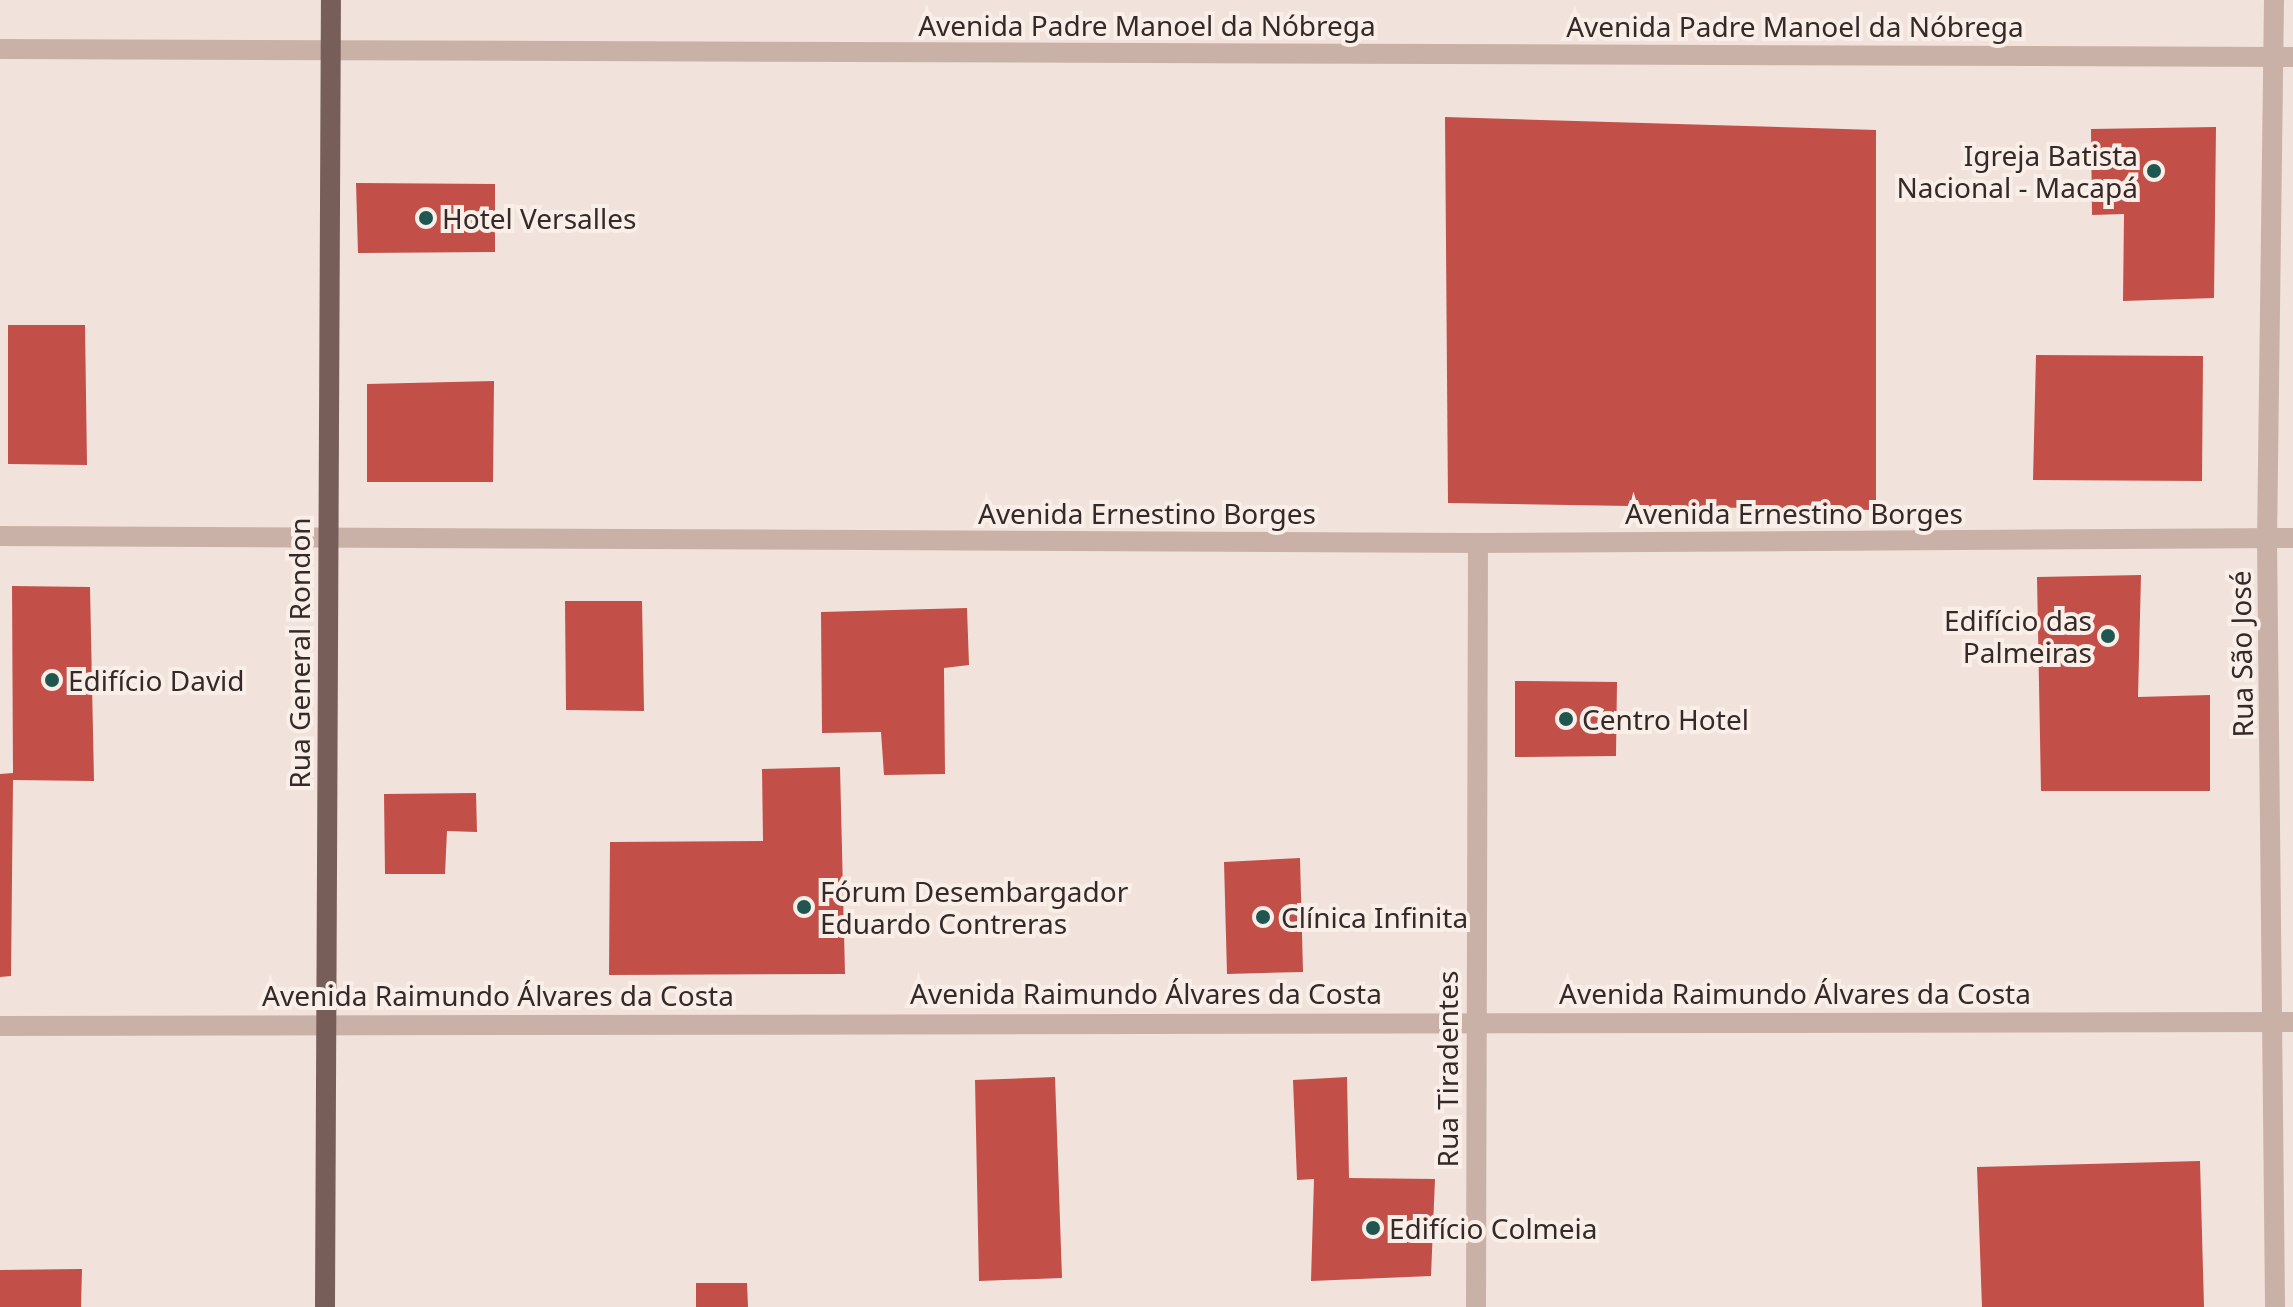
<!DOCTYPE html>
<html>
<head>
<meta charset="utf-8">
<style>
  body { margin:0 }
  #map { position:relative; width:2293px; height:1307px; overflow:hidden; background:#f1e3db; font-family:"Noto Sans",sans-serif }
  div>[style] { position:absolute }
  [style*='--x'] { left:calc(var(--x)*1px); top:calc(var(--y)*1px); width:calc(var(--w)*1px); rotate:calc(var(--a)*1deg) }
  .building>* { inset:0; background:#c24f48 }
  .minor>* { height:20px; margin:-10px; padding:0 10px; transform-origin:10px; border-radius:10px; background:#c9b1a8 }
  .major>* { height:20px; margin:-10px; padding:0 10px; transform-origin:10px; border-radius:10px; background:#775e59 }
  .dots>* { width:22px; height:22px; translate:-50% -50%; box-sizing:border-box; border:4px solid #f9eee8; border-radius:50% }
  span { translate:-50% -50%; white-space:nowrap; text-align:center; line-height:1.15; -webkit-text-stroke:8px #f9eee8; paint-order:stroke }
  .street-label { font-size:28px; color:#362a28 }
  .poi-label { font-size:28px; color:#362a28 }
  .right { translate:-100% -50%; text-align:right }
  .left { translate:0 -50%; text-align:left }
</style>
</head>
<body>
<div id="map">
  <div class="building">
    <div style="clip-path:polygon(1445px 117px,1876px 130px,1876px 510px,1448px 503px)"></div>
    <div style="clip-path:polygon(2216px 127px,2214px 298px,2123px 301px,2124px 214px,2092px 215px,2091px 129px)"></div>
    <div style="clip-path:polygon(356px 183px,495px 184px,495px 252px,358px 253px)"></div>
    <div style="clip-path:polygon(8px 325px,85px 325px,87px 465px,8px 464px)"></div>
    <div style="clip-path:polygon(2036px 355px,2203px 356px,2202px 481px,2033px 480px)"></div>
    <div style="clip-path:polygon(494px 381px,493px 482px,367px 482px,367px 384px)"></div>
    <div style="clip-path:polygon(2141px 575px,2138px 697px,2210px 695px,2210px 791px,2041px 791px,2037px 577px)"></div>
    <div style="clip-path:polygon(12px 586px,90px 587px,94px 781px,13px 780px,11px 976px,0 977px,0 774px,13px 773px)"></div>
    <div style="clip-path:polygon(565px 601px,642px 601px,644px 711px,566px 710px)"></div>
    <div style="clip-path:polygon(967px 608px,969px 665px,944px 668px,945px 774px,884px 775px,881px 732px,822px 733px,821px 612px)"></div>
    <div style="clip-path:polygon(1515px 681px,1617px 682px,1616px 756px,1515px 757px)"></div>
    <div style="clip-path:polygon(840px 767px,845px 974px,609px 975px,610px 842px,763px 841px,762px 769px)"></div>
    <div style="clip-path:polygon(476px 793px,477px 832px,447px 831px,445px 874px,385px 874px,384px 794px)"></div>
    <div style="clip-path:polygon(1300px 858px,1303px 972px,1227px 974px,1224px 862px)"></div>
    <div style="clip-path:polygon(1055px 1077px,1062px 1278px,979px 1281px,975px 1080px)"></div>
    <div style="clip-path:polygon(1347px 1077px,1349px 1178px,1435px 1179px,1431px 1276px,1311px 1281px,1314px 1179px,1297px 1180px,1293px 1080px)"></div>
    <div style="clip-path:polygon(2200px 1161px,2204px 1307px,1982px 1307px,1977px 1167px)"></div>
    <div style="clip-path:polygon(82px 1269px,81px 1307px,0 1307px,0 1270px)"></div>
    <div style="clip-path:polygon(696px 1283px,747px 1283px,748px 1307px,696px 1307px)"></div>
  </div>
  <div class="minor">
    <div style="--x:2274;--y:0;--w:539;--a:90.74"></div>
    <div style="--x:2267;--y:539;--w:768;--a:89.4"></div>
    <div style="--x:0;--y:49;--w:2293;--a:0.2"></div>
    <div style="--x:0;--y:536;--w:1478;--a:0.27"></div>
    <div style="--x:1478;--y:543;--w:815;--a:-0.35"></div>
    <div style="--x:0;--y:1026;--w:2293;--a:-0.1"></div>
    <div style="--x:1476;--y:1307;--w:764;--a:-89.85"></div>
  </div>
  <div class="major">
    <div style="--x:325;--y:1307;--w:1307;--a:-89.74"></div>
  </div>
  <div class="dots">
    <div style="left:2154px;top:171px;background:#1f564f"></div>
    <div style="left:426px;top:218px;background:#1f564f"></div>
    <div style="left:2108px;top:636px;background:#1f564f"></div>
    <div style="left:52px;top:680px;background:#1f564f"></div>
    <div style="left:1566px;top:719px;background:#1f564f"></div>
    <div style="left:804px;top:907px;background:#1f564f"></div>
    <div style="left:1263px;top:917px;background:#1f564f"></div>
    <div style="left:1373px;top:1228px;background:#1f564f"></div>
  </div>
  <div class="street-label">
    <span style="left:1147px;top:25px">Avenida Padre Manoel da Nóbrega</span>
    <span style="left:1795px;top:26px">Avenida Padre Manoel da Nóbrega</span>
    <span style="left:1147px;top:513px">Avenida Ernestino Borges</span>
    <span style="left:1794px;top:513px">Avenida Ernestino Borges</span>
    <span style="left:299px;top:653px;rotate:-90deg">Rua General Rondon</span>
    <span style="left:2241px;top:654px;rotate:-91deg">Rua São José</span>
    <span style="left:1146px;top:993px">Avenida Raimundo Álvares da Costa</span>
    <span style="left:1795px;top:993px">Avenida Raimundo Álvares da Costa</span>
    <span style="left:498px;top:995px">Avenida Raimundo Álvares da Costa</span>
    <span style="left:1447px;top:1069px;rotate:-90deg">Rua Tiradentes</span>
  </div>
  <div class="poi-label">
    <span class="right" style="left:2138px;top:171px">Igreja Batista<br>Nacional - Macapá</span>
    <span class="left" style="left:442px;top:218px">Hotel Versalles</span>
    <span class="right" style="left:2092px;top:636px">Edifício das<br>Palmeiras</span>
    <span class="left" style="left:68px;top:680px">Edifício David</span>
    <span class="left" style="left:1582px;top:719px">Centro Hotel</span>
    <span class="left" style="left:820px;top:907px">Fórum Desembargador<br>Eduardo Contreras</span>
    <span class="left" style="left:1281px;top:917px">Clínica Infinita</span>
    <span class="left" style="left:1389px;top:1228px">Edifício Colmeia</span>
  </div>
</div>
</body>
</html>
